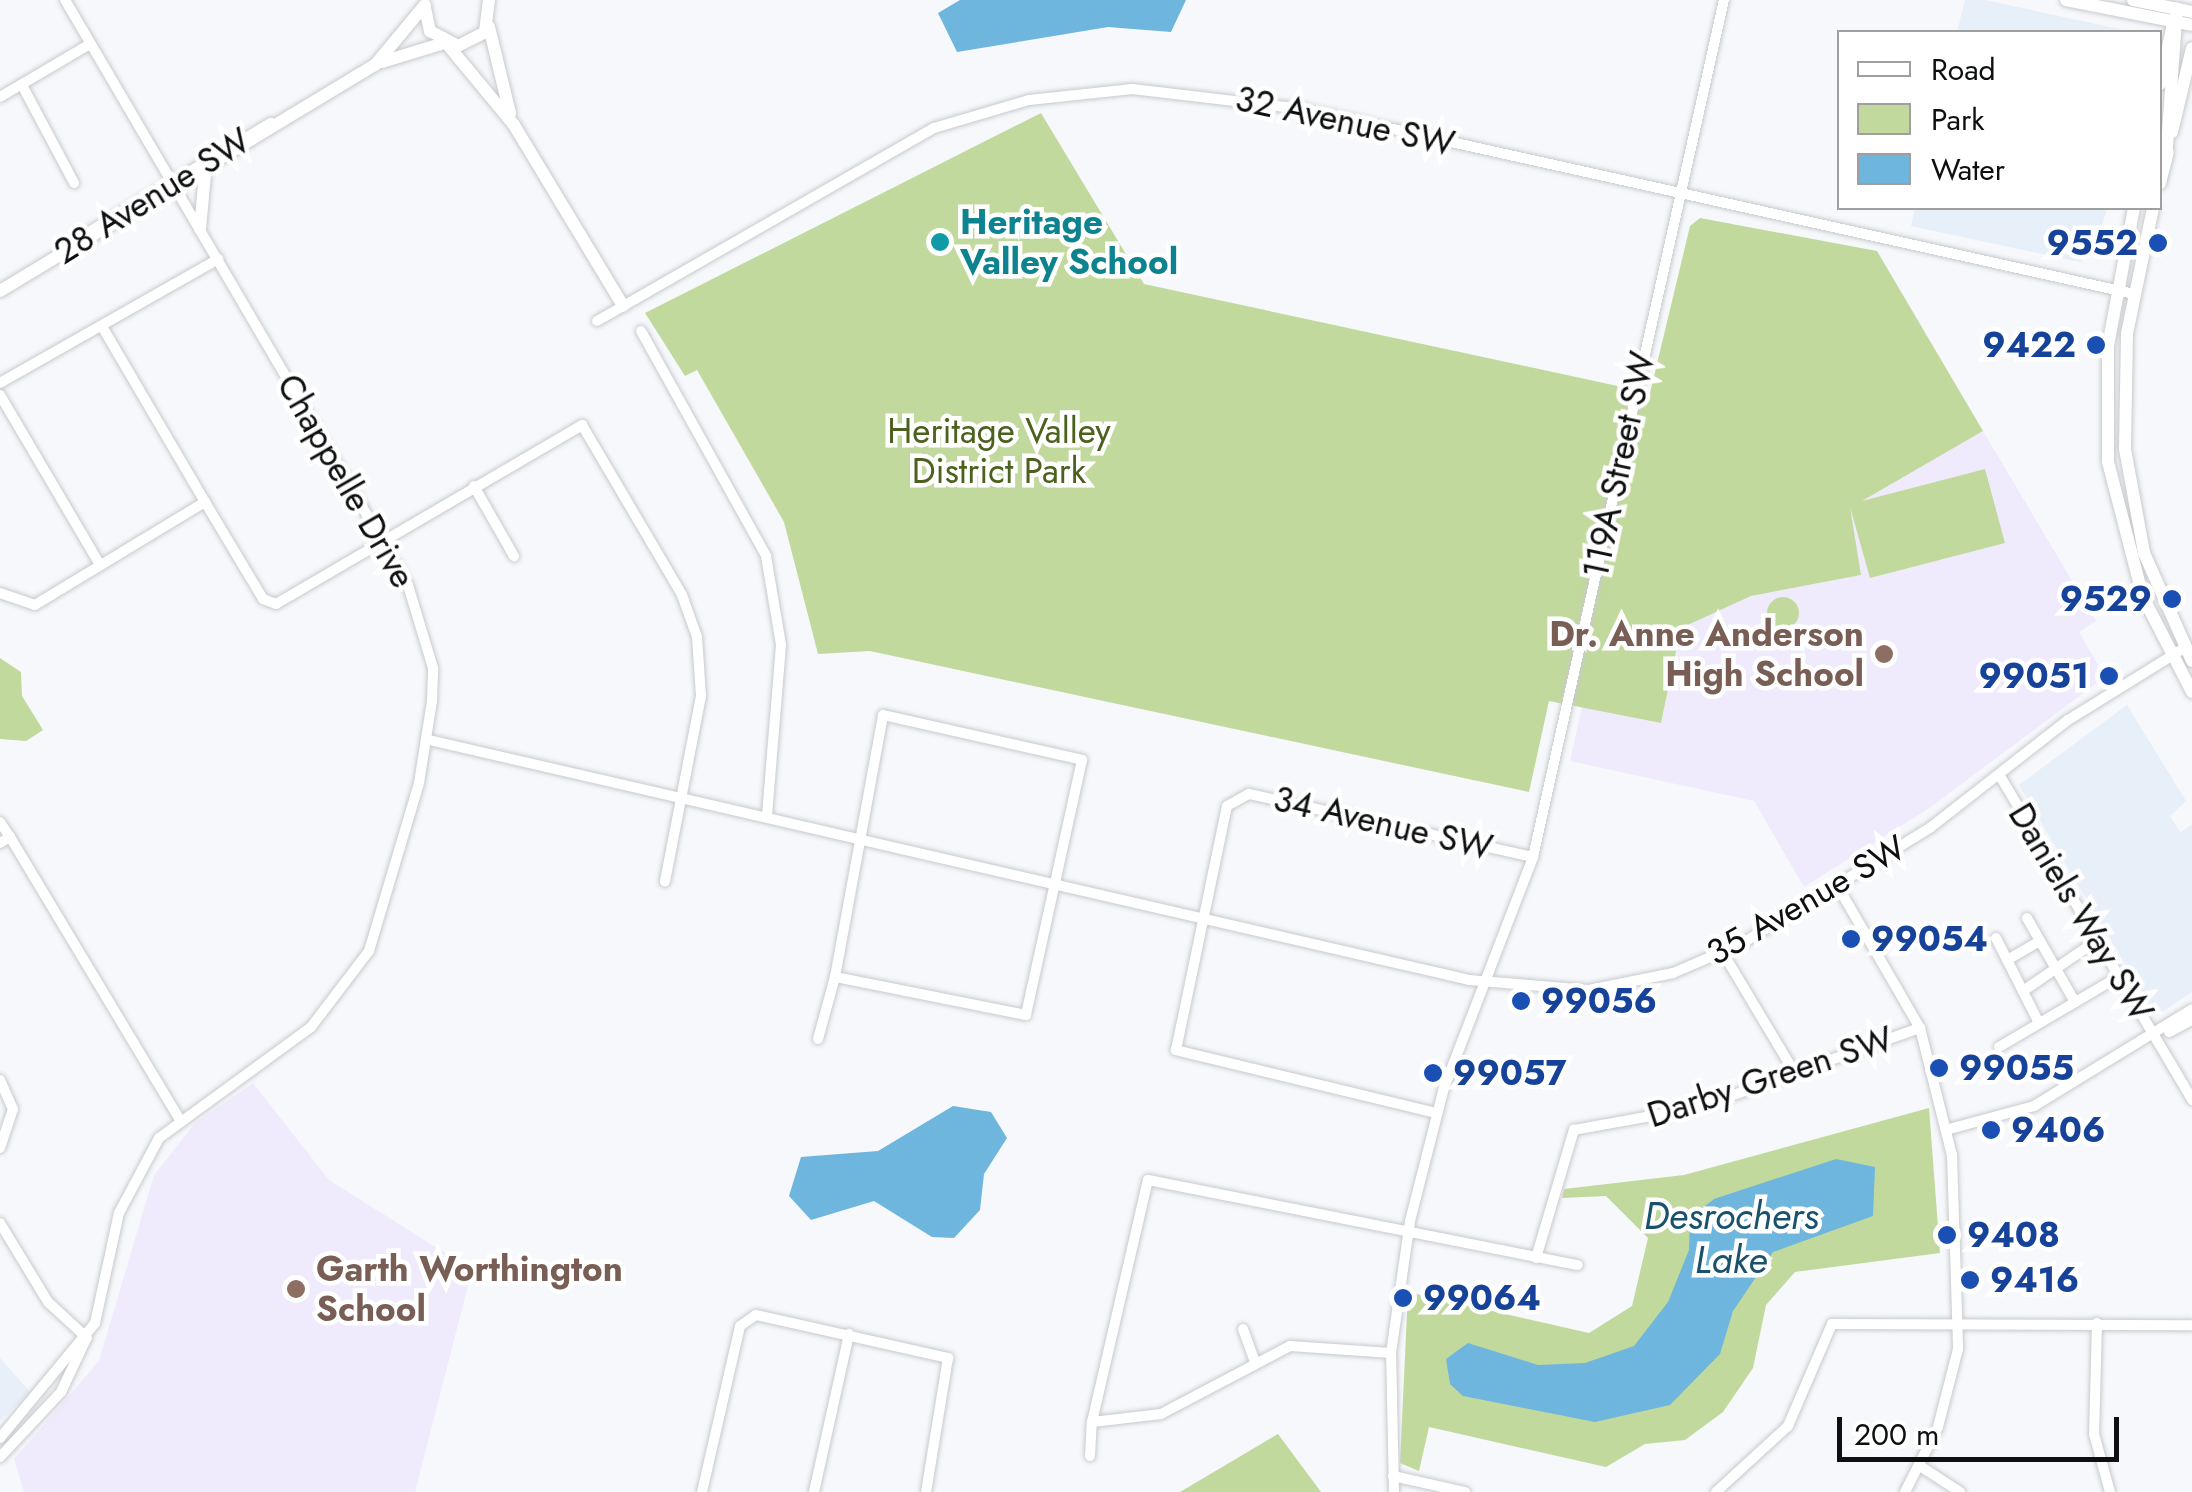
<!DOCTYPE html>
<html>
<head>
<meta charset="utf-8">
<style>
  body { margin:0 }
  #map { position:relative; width:2192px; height:1492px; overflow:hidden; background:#f6f8fb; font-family:Jost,sans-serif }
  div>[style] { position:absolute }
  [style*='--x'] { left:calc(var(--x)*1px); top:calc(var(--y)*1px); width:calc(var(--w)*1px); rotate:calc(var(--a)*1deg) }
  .built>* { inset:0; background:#e7eff8 }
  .education>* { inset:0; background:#f0ebfc }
  .green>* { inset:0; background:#c2d99d }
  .round { border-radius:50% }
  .water>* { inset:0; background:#6eb6dd }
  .roads { filter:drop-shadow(0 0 2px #c7cacd) drop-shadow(0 0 2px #c7cacd) }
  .minor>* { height:10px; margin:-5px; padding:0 5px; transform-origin:5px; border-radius:5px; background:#fff }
  .major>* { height:12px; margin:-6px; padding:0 6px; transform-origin:6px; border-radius:6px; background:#fff }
  .dots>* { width:28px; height:28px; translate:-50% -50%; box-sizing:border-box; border:5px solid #fff; border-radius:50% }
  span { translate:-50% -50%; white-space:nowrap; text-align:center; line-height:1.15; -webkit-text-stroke:9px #fff; paint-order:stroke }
  .street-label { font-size:35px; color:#0e0f10 }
  .culture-label { font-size:35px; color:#0d838f; font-weight:700 }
  .left { translate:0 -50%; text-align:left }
  .transit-label { font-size:35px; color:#164399; font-weight:700 }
  .right { translate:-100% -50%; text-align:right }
  .park-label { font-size:35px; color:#4b611d }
  .education-label { font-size:35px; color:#785e54; font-weight:700 }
  .water-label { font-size:38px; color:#1a526e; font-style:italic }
  .legend { position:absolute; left:1837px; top:30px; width:325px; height:180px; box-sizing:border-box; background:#fff; border:2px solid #9f9f9f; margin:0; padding:12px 18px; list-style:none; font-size:30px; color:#0e0f10 }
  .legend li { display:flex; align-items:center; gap:20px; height:50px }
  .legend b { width:50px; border:2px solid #9f9f9f }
  .scale { position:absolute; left:1837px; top:1417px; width:282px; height:45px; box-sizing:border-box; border:5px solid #0e0f10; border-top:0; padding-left:12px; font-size:30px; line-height:35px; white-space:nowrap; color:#0e0f10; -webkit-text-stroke:8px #fff; paint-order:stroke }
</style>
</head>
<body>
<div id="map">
  <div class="built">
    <div style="clip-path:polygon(1965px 0,1985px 0,2133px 32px,1957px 32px)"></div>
    <div style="clip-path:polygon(1915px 208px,2107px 208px,2095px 251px,2080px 262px,1911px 226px)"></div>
    <div style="clip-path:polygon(2127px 705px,2186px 801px,2170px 816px,2180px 832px,2192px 825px,2192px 992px,2156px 1016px,2019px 785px)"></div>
    <div style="clip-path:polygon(0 1358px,30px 1392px,0 1421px)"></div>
  </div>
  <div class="education">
    <div style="clip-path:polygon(1983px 431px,2096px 621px,2079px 632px,2105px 677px,1928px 809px,1804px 887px,1754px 801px,1570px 761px,1582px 707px,1661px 723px,1681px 628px,1751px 596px,1860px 575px,1844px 511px)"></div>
    <div style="clip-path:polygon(253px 1083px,329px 1180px,472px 1270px,415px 1492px,24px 1492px,14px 1459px,99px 1361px,154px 1175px,195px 1123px)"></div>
  </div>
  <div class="green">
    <div style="clip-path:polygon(1041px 113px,1144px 284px,1650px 393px,1690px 226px,1700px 218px,1877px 251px,1983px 431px,1862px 501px,1985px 469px,2005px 543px,1870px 578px,1850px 507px,1861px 575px,1751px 596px,1681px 628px,1661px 723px,1549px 701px,1529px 792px,870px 651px,818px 654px,784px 522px,697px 370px,685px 376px,645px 313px)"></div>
    <div class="round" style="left:1767px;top:597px;width:32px;height:32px"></div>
    <div style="clip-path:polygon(0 658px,21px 672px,22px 696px,43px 730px,26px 741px,0 739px)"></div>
    <div style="clip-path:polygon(1929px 1108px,1940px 1253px,1795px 1272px,1766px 1305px,1753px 1368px,1723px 1412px,1685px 1440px,1645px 1444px,1606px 1467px,1429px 1427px,1419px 1471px,1400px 1463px,1408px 1292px,1589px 1333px,1632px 1306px,1648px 1238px,1606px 1196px,1562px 1198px,1564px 1189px,1684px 1175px)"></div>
    <div style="clip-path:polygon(1278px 1434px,1321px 1492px,1180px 1492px)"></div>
  </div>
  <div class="water">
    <div style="clip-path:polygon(960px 0,1186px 0,1171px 32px,1108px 27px,957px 52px,938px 13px)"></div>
    <div style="clip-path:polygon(953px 1106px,991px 1112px,1007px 1138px,984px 1174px,980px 1210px,954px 1238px,932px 1237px,874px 1201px,811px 1220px,789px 1196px,801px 1157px,878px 1151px)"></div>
    <div style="clip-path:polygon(1836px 1159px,1875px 1167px,1873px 1216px,1773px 1252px,1733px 1311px,1720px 1354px,1670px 1405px,1595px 1422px,1463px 1396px,1450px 1384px,1446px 1359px,1468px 1343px,1538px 1365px,1585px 1363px,1634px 1346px,1668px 1302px,1689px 1250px,1690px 1218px,1714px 1199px)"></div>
  </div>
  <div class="roads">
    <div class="minor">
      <div style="--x:22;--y:85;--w:111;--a:62"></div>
      <div style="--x:0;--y:97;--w:104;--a:-30.5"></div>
      <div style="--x:597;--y:321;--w:388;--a:-29.8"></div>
      <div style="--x:934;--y:128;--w:99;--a:-16.4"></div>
      <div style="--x:1029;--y:100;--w:104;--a:-6.1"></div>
      <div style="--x:1132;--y:89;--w:172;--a:6.7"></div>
      <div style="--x:1303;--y:109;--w:851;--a:12.55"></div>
      <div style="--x:641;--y:331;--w:257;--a:60.9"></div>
      <div style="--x:766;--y:556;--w:90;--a:80.4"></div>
      <div style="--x:781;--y:645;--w:173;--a:94.7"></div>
      <div style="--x:0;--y:383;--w:251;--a:-29.6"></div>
      <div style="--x:0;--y:395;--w:197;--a:59.5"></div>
      <div style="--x:474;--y:486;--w:81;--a:60.3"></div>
      <div style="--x:205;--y:502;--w:113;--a:59.1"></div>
      <div style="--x:263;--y:599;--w:14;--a:21"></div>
      <div style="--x:276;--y:604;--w:355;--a:-30.3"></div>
      <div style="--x:582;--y:425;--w:197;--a:59.5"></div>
      <div style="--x:682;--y:595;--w:45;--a:70.3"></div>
      <div style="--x:697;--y:637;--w:59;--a:86.1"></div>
      <div style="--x:701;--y:696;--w:189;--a:101"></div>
      <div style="--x:0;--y:593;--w:37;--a:19"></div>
      <div style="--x:35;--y:605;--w:199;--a:-31.2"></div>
      <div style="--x:205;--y:502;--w:202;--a:-120.4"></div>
      <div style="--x:883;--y:715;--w:204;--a:12.7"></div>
      <div style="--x:1082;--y:760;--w:261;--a:102.4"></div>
      <div style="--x:1026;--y:1015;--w:195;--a:-168.7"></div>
      <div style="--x:835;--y:977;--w:266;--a:-79.6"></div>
      <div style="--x:429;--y:740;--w:1067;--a:12.99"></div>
      <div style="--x:1469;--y:980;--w:120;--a:4.8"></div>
      <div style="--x:1589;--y:990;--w:86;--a:-11.4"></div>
      <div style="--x:1673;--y:973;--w:74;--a:-23.1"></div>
      <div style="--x:1741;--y:944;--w:223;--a:-31.6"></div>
      <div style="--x:1931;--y:827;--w:174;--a:-38"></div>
      <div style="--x:2068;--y:720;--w:137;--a:-31.8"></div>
      <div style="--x:2000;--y:776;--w:377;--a:59.3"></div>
      <div style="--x:0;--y:822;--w:18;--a:56"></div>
      <div style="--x:0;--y:843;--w:12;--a:-31"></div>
      <div style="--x:10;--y:837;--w:327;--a:59"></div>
      <div style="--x:1837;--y:885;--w:165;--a:59.9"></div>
      <div style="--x:1920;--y:1028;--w:131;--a:75.9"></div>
      <div style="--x:1952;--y:1155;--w:194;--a:88.2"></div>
      <div style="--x:1958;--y:1349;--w:81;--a:104.4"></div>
      <div style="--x:1938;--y:1427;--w:73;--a:116.9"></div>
      <div style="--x:2027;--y:918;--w:97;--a:60.3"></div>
      <div style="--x:1996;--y:938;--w:95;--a:63.2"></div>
      <div style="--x:1723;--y:953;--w:136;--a:59.1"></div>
      <div style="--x:2007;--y:960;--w:38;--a:-30"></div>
      <div style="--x:2023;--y:991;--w:88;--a:-34.4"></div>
      <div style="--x:2169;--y:1032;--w:26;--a:-28"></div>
      <div style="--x:818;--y:1039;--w:64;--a:-74.7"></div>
      <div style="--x:1999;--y:1047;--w:138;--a:-30.5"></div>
      <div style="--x:0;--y:1080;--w:32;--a:66"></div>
      <div style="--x:13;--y:1109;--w:41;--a:108.4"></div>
      <div style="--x:1436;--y:1113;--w:268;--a:-166.4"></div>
      <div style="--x:1176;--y:1050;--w:249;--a:-78.2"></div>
      <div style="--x:1227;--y:806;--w:25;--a:-29"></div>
      <div style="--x:1249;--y:794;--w:291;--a:12.5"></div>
      <div style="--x:1949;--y:1129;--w:88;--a:-15.1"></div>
      <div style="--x:2034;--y:1106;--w:185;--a:-31.5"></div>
      <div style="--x:0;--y:1223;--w:92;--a:58.7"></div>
      <div style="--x:48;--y:1302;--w:53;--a:42.7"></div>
      <div style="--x:1536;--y:1258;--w:134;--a:-73.5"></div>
      <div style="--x:1574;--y:1130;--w:128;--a:-10.3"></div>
      <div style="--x:1700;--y:1107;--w:234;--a:-19.8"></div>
      <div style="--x:2097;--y:1323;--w:111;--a:91.5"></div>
      <div style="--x:2094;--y:1434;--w:60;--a:74.6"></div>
      <div style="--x:1243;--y:1329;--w:33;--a:70"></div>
      <div style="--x:1391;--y:1353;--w:101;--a:-176"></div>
      <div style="--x:1290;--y:1346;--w:146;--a:152.2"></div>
      <div style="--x:1161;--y:1414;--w:69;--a:173.4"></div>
      <div style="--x:1092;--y:1422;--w:248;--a:-77"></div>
      <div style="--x:1148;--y:1180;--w:438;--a:11.2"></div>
      <div style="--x:0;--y:1438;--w:149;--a:-50.4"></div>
      <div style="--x:95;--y:1323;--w:113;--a:-77.7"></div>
      <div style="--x:119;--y:1213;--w:85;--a:-61.9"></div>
      <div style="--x:159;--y:1138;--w:188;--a:-36.1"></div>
      <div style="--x:311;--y:1027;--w:96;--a:-52.7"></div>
      <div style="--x:369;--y:951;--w:175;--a:-73.4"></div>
      <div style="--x:419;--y:783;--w:83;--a:-81"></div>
      <div style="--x:432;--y:701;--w:33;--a:-88"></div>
      <div style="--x:433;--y:668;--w:87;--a:-106.8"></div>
      <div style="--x:408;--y:585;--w:678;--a:-120.38"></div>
      <div style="--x:1090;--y:1456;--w:34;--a:-87"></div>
      <div style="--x:0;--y:1457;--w:89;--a:-46.8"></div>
      <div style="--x:61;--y:1392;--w:59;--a:-64.7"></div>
      <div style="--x:1920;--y:1466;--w:48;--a:33"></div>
      <div style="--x:1393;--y:1476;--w:74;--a:12.5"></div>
      <div style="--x:702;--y:1492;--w:170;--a:-77.1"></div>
      <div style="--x:740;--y:1326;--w:19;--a:-35"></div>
      <div style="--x:756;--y:1315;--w:197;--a:12.6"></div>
      <div style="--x:948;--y:1358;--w:136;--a:99.3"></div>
      <div style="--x:814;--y:1492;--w:162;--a:-77.5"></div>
      <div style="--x:1394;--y:1492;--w:139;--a:-91.2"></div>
      <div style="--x:1391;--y:1353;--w:133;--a:-81.8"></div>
      <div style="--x:1410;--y:1221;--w:137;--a:-75.7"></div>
      <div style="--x:1444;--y:1088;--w:248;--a:-68.9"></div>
      <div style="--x:1533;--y:857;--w:878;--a:-77.44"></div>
      <div style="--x:1716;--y:1492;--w:98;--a:-42.5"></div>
      <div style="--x:1788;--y:1426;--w:111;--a:-66.7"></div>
      <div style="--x:1832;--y:1324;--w:360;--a:0.2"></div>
    </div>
    <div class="major">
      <div style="--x:2066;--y:0;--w:128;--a:11.2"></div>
      <div style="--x:2133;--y:0;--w:60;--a:11.5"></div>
      <div style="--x:425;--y:8;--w:24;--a:78"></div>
      <div style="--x:430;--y:31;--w:32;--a:28"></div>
      <div style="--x:458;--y:46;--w:30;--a:-27"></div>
      <div style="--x:485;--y:32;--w:32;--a:-83"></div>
      <div style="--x:489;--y:27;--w:89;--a:76.3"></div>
      <div style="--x:447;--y:44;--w:105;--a:50.4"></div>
      <div style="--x:514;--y:125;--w:211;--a:58.9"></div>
      <div style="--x:382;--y:62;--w:65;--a:-17"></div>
      <div style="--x:2160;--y:84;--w:66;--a:-77.8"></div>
      <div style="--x:2172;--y:132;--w:86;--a:-76.6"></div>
      <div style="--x:2166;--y:160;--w:152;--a:-85.9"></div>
      <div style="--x:2160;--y:183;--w:32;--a:-76"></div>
      <div style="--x:2134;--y:208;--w:139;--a:100.7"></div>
      <div style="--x:2108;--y:345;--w:117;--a:90"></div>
      <div style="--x:2108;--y:462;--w:139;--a:75.5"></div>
      <div style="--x:2143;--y:597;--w:107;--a:62.7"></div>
      <div style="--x:2153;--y:208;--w:129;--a:101.7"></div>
      <div style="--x:2127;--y:334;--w:115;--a:91"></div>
      <div style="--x:2125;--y:449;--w:106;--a:79.6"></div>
      <div style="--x:2144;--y:553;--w:118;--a:66"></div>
      <div style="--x:200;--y:229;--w:55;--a:-84.8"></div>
      <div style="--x:61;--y:250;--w:245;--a:-31"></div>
      <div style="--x:0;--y:291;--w:438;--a:-31.1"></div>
      <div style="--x:375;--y:65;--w:78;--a:-50.2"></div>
    </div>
  </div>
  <div class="dots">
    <div style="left:940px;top:242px;background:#0f9aa8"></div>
    <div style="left:2158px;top:243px;background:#1a4fb4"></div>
    <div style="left:2096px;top:345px;background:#1a4fb4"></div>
    <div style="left:2172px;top:599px;background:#1a4fb4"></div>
    <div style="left:1884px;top:654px;background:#8d6e63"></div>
    <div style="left:2109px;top:676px;background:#1a4fb4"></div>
    <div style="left:1851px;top:939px;background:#1a4fb4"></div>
    <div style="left:1521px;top:1001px;background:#1a4fb4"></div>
    <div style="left:1939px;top:1068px;background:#1a4fb4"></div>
    <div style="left:1433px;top:1073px;background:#1a4fb4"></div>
    <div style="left:1991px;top:1130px;background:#1a4fb4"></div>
    <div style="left:1947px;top:1235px;background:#1a4fb4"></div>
    <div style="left:1970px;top:1280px;background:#1a4fb4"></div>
    <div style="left:296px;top:1289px;background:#8d6e63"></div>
    <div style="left:1403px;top:1298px;background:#1a4fb4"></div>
  </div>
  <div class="street-label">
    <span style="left:1345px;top:121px;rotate:12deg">32 Avenue SW</span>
    <span style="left:152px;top:196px;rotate:-32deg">28 Avenue SW</span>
    <span style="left:1619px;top:465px;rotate:-78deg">119A Street SW</span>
    <span style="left:346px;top:481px;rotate:60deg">Chappelle Drive</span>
    <span style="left:1383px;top:823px;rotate:13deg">34 Avenue SW</span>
    <span style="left:1806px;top:900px;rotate:-30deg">35 Avenue SW</span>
    <span style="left:2081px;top:912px;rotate:59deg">Daniels Way SW</span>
    <span style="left:1770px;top:1077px;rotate:-18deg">Darby Green SW</span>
  </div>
  <div class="culture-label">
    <span class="left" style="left:960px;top:242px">Heritage<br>Valley School</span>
  </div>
  <div class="transit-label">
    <span class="right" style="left:2138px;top:243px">9552</span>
    <span class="right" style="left:2076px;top:345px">9422</span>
    <span class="right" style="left:2152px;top:599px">9529</span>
    <span class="right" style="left:2089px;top:676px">99051</span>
    <span class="left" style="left:1871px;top:939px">99054</span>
    <span class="left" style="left:1541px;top:1001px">99056</span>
    <span class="left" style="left:1959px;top:1068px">99055</span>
    <span class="left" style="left:1453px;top:1073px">99057</span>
    <span class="left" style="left:2011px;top:1130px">9406</span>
    <span class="left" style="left:1967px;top:1235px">9408</span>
    <span class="left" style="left:1990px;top:1280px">9416</span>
    <span class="left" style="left:1423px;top:1298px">99064</span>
  </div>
  <div class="park-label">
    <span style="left:999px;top:451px">Heritage Valley<br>District Park</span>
  </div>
  <div class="education-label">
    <span class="right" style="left:1864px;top:654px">Dr. Anne Anderson<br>High School</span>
    <span class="left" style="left:316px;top:1289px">Garth Worthington<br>School</span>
  </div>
  <div class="water-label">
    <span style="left:1731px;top:1238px">Desrochers<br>Lake</span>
  </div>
  <ul class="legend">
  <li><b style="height:12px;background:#fff"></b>Road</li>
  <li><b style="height:28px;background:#c2d99d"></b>Park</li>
  <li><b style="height:28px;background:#6eb6dd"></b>Water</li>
  </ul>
  <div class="scale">200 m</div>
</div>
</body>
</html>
